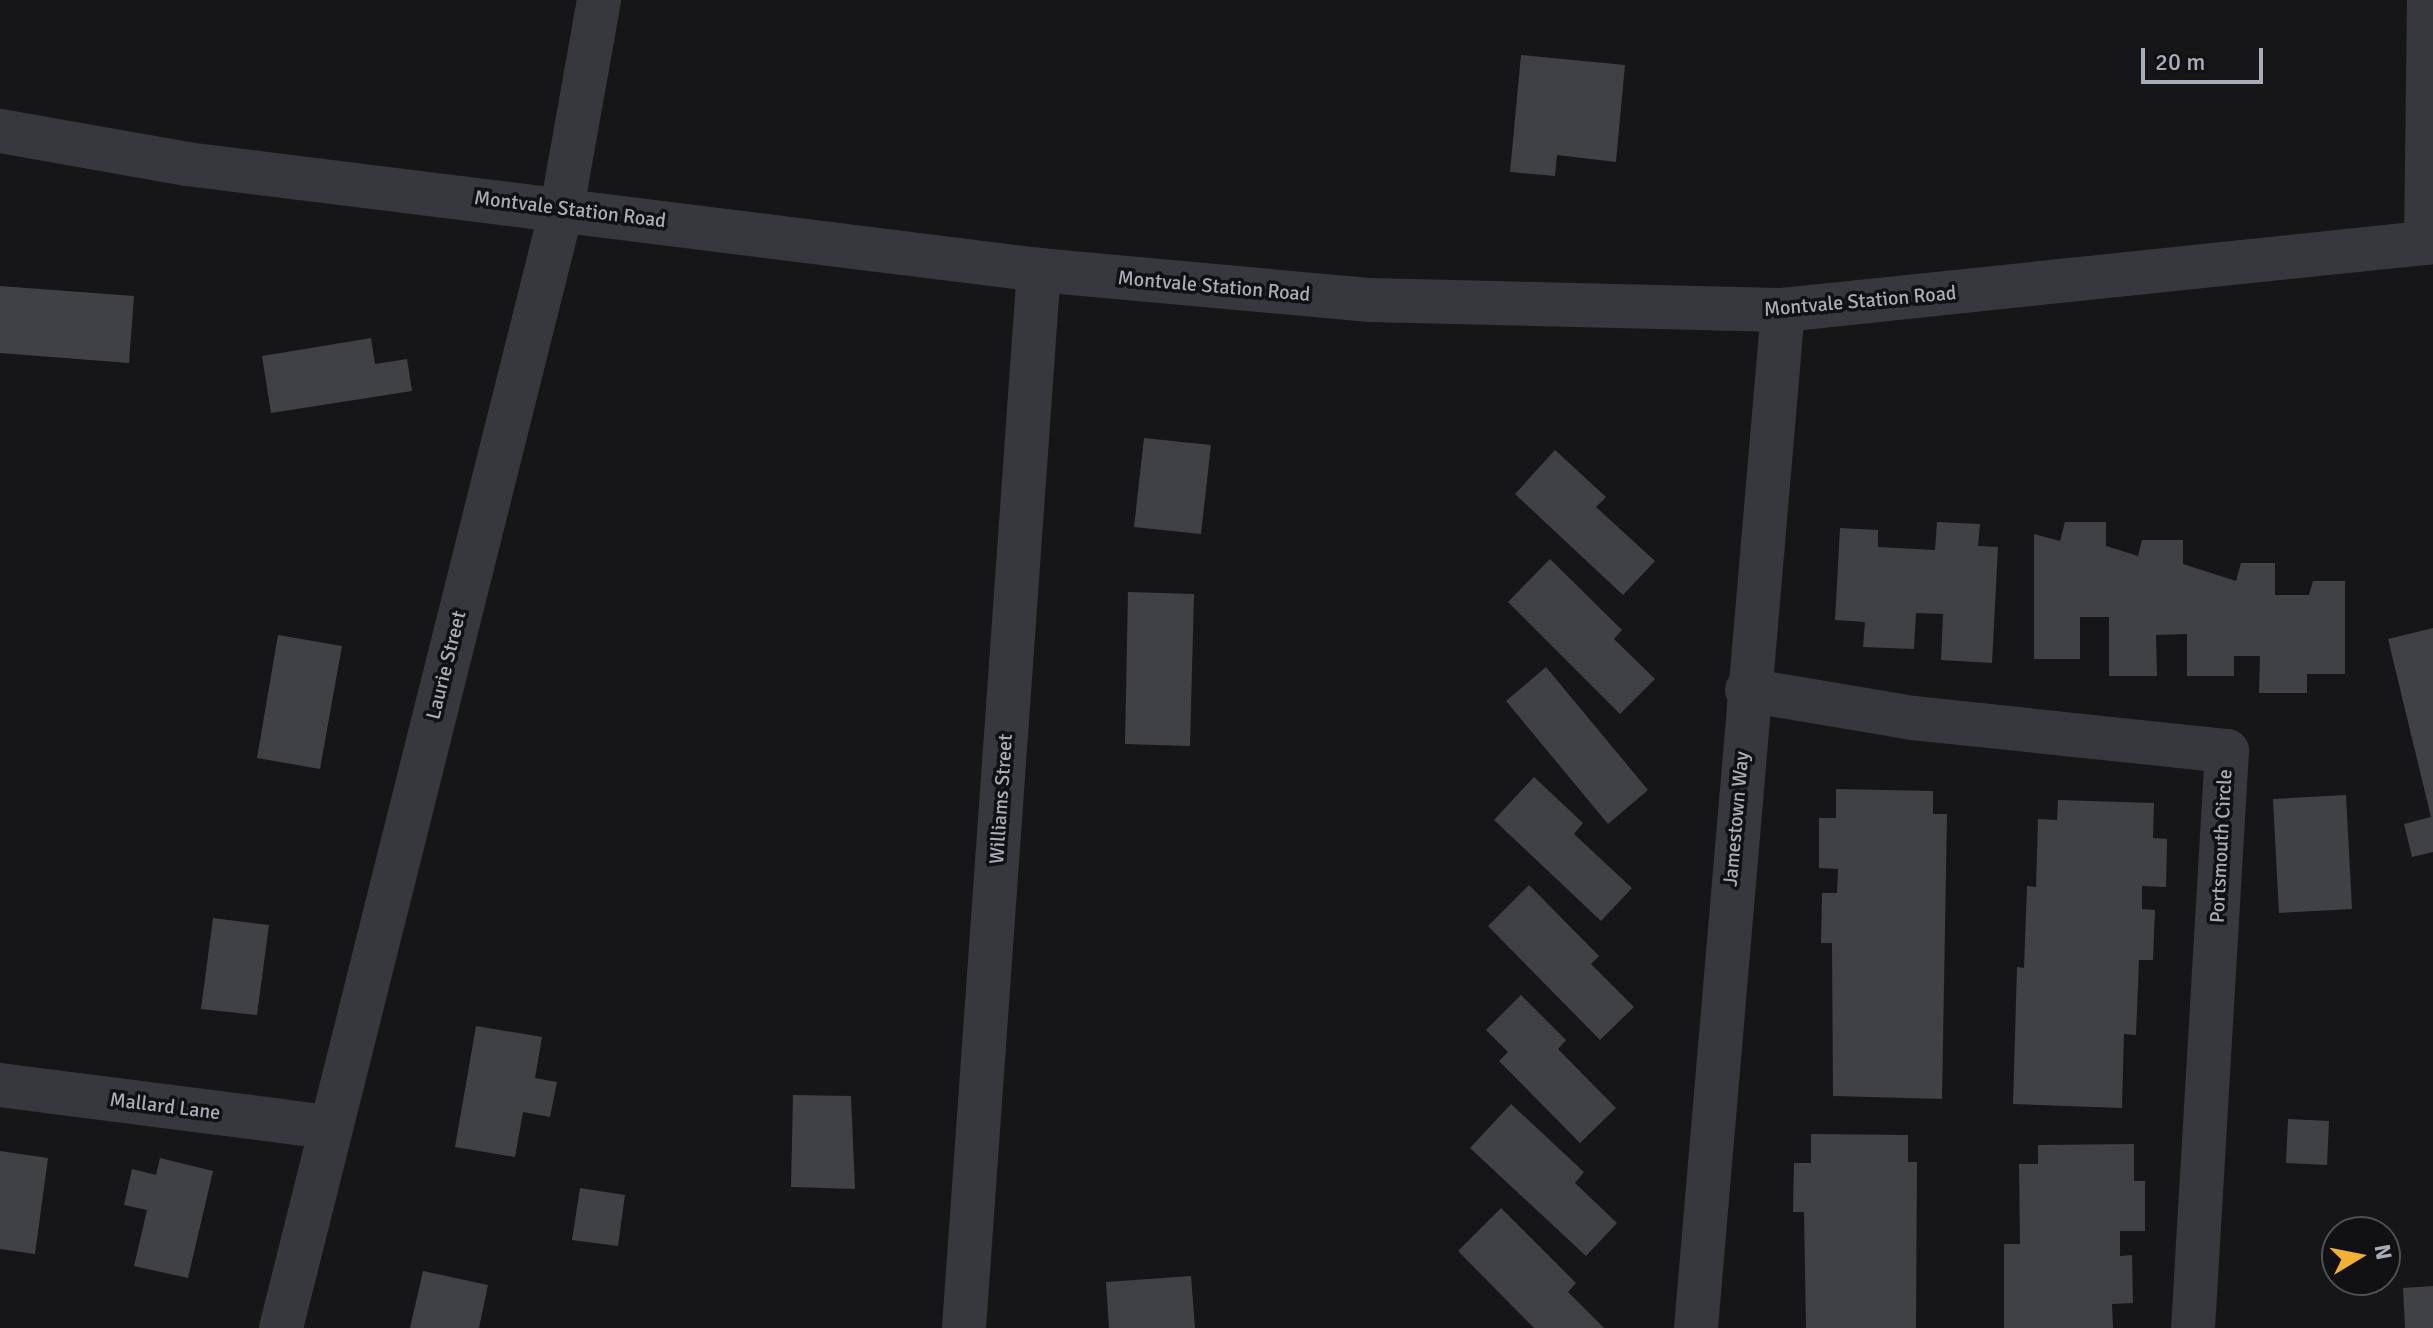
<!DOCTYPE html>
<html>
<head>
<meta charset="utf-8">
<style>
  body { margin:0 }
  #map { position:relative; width:2433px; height:1328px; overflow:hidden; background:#161618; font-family:Signika,sans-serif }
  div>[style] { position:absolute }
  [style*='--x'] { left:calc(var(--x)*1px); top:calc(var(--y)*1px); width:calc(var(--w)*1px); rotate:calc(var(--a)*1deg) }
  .building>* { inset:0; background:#404145 }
  .minor>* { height:44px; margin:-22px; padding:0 22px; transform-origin:22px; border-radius:22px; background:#37383d }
  .tertiary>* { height:44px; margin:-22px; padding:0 22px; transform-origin:22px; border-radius:22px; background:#37383d }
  span { translate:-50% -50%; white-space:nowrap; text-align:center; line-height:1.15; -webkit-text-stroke:7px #111113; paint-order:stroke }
  .street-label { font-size:20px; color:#a8adb8 }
  .north { position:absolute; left:2321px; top:1216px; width:80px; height:80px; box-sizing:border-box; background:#111113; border:2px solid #4d4f55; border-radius:50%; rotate:80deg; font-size:22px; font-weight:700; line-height:32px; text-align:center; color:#a8adb8 }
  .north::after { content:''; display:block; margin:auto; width:28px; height:36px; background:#f2b134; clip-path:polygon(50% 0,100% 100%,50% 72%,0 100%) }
  .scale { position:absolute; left:2141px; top:48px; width:122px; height:36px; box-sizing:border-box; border:4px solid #a8adb8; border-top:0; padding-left:10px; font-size:24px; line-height:28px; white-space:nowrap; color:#a8adb8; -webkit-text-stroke:6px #111113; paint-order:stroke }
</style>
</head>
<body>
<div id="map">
  <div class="building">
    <div style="clip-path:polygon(1521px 55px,1625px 65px,1616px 162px,1557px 155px,1555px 176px,1510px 172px)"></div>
    <div style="clip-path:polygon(0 286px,134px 296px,129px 363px,0 353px)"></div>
    <div style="clip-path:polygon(371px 338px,375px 364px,407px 359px,412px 391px,271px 413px,262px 356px)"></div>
    <div style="clip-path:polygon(1144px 438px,1211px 445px,1201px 534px,1134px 527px)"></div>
    <div style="clip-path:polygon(1555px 450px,1606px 497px,1596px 507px,1655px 561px,1623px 595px,1515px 494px)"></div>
    <div style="clip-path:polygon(1937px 522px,1980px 524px,1978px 546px,1998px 547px,1992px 663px,1941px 660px,1943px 614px,1916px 613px,1914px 649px,1863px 647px,1865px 622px,1835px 620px,1840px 528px,1878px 530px,1878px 547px,1935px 550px)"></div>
    <div style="clip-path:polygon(2065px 522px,2106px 522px,2106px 546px,2138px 556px,2142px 540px,2183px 540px,2183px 564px,2236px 581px,2241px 563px,2275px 563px,2275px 595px,2309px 595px,2313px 581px,2345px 581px,2345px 674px,2307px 674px,2307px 693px,2259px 693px,2260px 656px,2234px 656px,2234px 676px,2187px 676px,2187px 634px,2156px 635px,2157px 676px,2109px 676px,2109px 617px,2080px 617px,2080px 659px,2034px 659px,2034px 534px,2060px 541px)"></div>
    <div style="clip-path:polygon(1550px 559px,1622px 630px,1614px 639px,1655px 679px,1620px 714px,1508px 602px)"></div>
    <div style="clip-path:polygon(1128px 592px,1194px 594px,1190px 746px,1125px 744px)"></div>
    <div style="clip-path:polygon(2433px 628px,2433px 852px,2412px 857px,2404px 824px,2431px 817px,2388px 639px)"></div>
    <div style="clip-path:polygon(278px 635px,342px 646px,320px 769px,257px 758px)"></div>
    <div style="clip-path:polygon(1546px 667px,1648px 790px,1608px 824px,1506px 701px)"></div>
    <div style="clip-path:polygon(1534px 777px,1583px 823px,1574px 834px,1632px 888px,1601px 921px,1494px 820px)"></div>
    <div style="clip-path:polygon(1836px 789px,1933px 791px,1933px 814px,1947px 814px,1942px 1099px,1833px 1096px,1832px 943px,1821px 943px,1822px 893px,1837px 893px,1838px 869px,1819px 868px,1819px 818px,1836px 818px)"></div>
    <div style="clip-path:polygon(2346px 795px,2352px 909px,2279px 913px,2273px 799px)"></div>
    <div style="clip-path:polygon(2058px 800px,2154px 803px,2153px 838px,2167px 839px,2166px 887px,2142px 886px,2142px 909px,2155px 910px,2153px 960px,2139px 960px,2136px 1035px,2124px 1034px,2122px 1108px,2013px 1104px,2017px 967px,2024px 968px,2027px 886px,2036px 887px,2038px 819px,2057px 820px)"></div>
    <div style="clip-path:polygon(1529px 885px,1599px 956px,1591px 964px,1634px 1007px,1600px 1040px,1488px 926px)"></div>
    <div style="clip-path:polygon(213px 918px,269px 925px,257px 1015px,201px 1009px)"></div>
    <div style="clip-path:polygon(1521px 995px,1566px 1040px,1558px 1049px,1616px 1108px,1580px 1143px,1499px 1061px,1508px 1052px,1486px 1030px)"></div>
    <div style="clip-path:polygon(476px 1026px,542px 1037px,535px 1078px,557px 1082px,550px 1117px,523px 1112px,515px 1157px,455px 1147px)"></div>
    <div style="clip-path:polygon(793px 1095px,851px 1096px,855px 1189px,791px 1187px)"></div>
    <div style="clip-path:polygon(1511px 1104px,1584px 1172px,1575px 1183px,1617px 1223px,1586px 1256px,1470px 1148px)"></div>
    <div style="clip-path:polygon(2288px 1119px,2329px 1121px,2327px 1165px,2286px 1163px)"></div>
    <div style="clip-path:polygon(1811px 1134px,1908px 1135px,1908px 1162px,1917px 1162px,1916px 1328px,1806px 1328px,1804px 1212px,1793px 1212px,1794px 1163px,1811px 1163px)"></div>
    <div style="clip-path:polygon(2134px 1144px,2134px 1181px,2145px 1181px,2145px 1231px,2120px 1231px,2120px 1256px,2132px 1255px,2133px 1303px,2112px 1304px,2113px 1328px,2004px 1328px,2004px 1244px,2020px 1244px,2019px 1164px,2038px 1164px,2038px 1145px)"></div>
    <div style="clip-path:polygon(0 1151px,48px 1158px,35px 1254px,0 1249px)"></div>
    <div style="clip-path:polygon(160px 1158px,213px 1171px,188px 1278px,134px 1266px,147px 1210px,124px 1205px,132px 1169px,156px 1175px)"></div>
    <div style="clip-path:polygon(580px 1188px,625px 1195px,618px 1246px,572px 1240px)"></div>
    <div style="clip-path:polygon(1501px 1208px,1576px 1283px,1568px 1292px,1604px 1328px,1534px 1328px,1458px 1251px)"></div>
    <div style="clip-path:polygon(423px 1271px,488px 1285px,479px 1328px,410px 1328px)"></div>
    <div style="clip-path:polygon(1191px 1276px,1195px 1328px,1109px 1328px,1106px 1282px)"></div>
    <div style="clip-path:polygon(2433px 1286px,2433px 1328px,2405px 1328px,2403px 1288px)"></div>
  </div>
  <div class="minor">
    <div style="--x:2426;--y:243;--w:243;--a:-89.3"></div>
    <div style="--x:1747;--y:690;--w:168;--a:9.6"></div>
    <div style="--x:1913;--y:718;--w:316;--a:6"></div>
    <div style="--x:2227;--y:751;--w:578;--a:93.37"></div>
    <div style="--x:0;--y:1085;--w:333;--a:7.3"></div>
    <div style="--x:281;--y:1328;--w:1155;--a:-75.92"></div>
    <div style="--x:562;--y:208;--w:211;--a:-79.9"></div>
    <div style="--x:964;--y:1328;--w:1061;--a:-85.95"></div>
    <div style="--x:1696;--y:1328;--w:1022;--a:-85.12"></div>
  </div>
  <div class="tertiary">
    <div style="--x:0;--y:131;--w:190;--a:10"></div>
    <div style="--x:187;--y:164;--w:859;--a:7.09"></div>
    <div style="--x:1039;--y:270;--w:333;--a:5.2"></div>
    <div style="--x:1371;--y:300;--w:412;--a:1.4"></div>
    <div style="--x:1783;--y:310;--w:654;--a:-5.97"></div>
  </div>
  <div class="street-label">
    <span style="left:570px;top:209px;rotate:7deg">Montvale Station Road</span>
    <span style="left:1214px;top:286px;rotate:5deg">Montvale Station Road</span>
    <span style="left:1860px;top:301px;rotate:-5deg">Montvale Station Road</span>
    <span style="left:446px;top:665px;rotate:-76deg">Laurie Street</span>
    <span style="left:1001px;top:799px;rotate:-86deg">Williams Street</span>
    <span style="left:1736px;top:819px;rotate:-85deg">Jamestown Way</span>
    <span style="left:2221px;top:846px;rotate:-87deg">Portsmouth Circle</span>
    <span style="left:165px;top:1106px;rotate:7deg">Mallard Lane</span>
  </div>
  <div class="north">N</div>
  <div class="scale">20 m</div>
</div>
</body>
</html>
